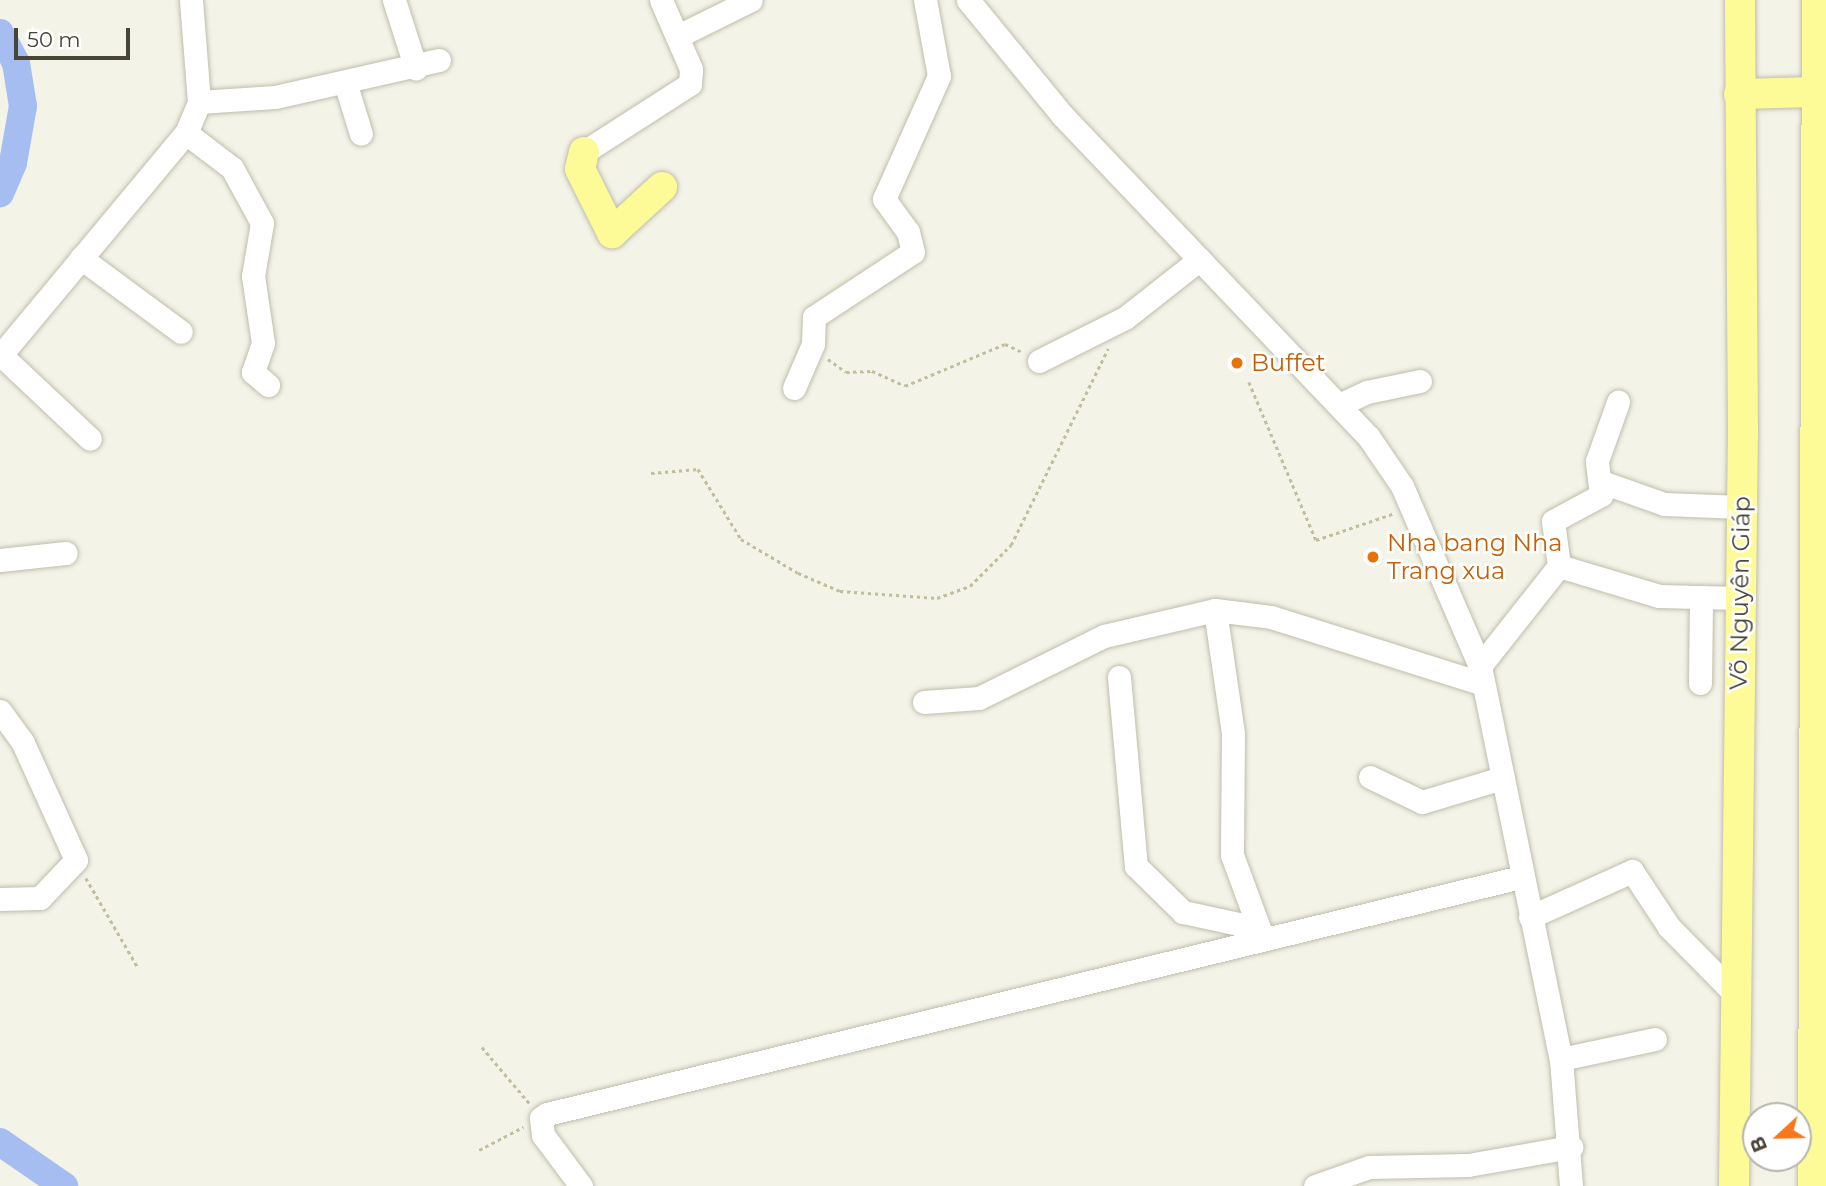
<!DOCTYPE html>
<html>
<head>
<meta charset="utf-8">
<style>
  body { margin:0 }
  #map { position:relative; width:1826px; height:1186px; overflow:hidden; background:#f4f3e8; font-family:Montserrat,sans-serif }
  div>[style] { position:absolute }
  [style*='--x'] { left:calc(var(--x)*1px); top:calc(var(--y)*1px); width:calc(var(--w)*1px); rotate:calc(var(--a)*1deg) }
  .river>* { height:28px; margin:-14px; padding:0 14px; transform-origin:14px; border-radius:14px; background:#a5bdf0 }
  .path>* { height:2.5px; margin-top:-1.25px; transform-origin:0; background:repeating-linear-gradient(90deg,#c1be9c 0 3.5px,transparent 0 7px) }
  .roads { filter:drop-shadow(0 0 2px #bfbeab) drop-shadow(0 0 2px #bfbeab) }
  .minor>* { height:23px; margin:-11.5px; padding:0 11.5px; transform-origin:11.5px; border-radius:11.5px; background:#fff }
  .major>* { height:30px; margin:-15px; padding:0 15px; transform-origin:15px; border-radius:15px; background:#fdfb98 }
  .dots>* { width:19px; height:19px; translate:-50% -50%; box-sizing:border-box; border:4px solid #fff; border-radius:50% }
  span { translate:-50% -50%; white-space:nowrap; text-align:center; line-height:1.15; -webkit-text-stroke:5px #fff; paint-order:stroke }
  .food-label { font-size:24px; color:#c56008 }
  .left { translate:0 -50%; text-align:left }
  .street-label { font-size:24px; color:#474537 }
  .north { position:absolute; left:1742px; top:1102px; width:70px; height:70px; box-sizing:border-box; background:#fff; border:2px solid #b5b5af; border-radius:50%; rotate:248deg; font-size:19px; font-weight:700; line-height:28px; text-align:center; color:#474537 }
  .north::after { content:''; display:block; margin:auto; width:24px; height:32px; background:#f7771c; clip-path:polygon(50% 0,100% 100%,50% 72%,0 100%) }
  .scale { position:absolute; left:14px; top:28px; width:116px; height:32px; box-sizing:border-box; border:4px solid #474537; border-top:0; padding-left:9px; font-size:21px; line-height:24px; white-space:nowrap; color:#474537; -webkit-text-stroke:5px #fff; paint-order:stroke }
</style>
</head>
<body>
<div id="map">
  <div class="river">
    <div style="--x:0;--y:33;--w:34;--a:62"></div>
    <div style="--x:16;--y:63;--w:44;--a:80.8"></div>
    <div style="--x:23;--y:106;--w:58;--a:100"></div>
    <div style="--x:13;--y:163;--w:33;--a:113"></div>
    <div style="--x:0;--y:1142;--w:78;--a:34.5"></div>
  </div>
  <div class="path">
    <div style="--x:828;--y:359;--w:22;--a:36"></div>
    <div style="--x:846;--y:372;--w:26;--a:-2"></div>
    <div style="--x:872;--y:371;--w:36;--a:24"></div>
    <div style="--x:905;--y:386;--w:108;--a:-22.8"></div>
    <div style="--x:1005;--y:344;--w:19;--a:25"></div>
    <div style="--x:1249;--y:382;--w:172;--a:67"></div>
    <div style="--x:1316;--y:540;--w:83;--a:-18.9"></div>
    <div style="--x:651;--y:473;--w:47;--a:-4.9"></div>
    <div style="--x:698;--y:469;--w:82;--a:58.4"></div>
    <div style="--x:741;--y:539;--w:66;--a:30.8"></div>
    <div style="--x:798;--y:573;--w:46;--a:23.2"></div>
    <div style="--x:840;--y:591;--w:97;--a:4.1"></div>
    <div style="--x:937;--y:598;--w:35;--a:-20"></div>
    <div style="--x:970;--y:586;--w:58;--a:-45"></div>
    <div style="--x:1011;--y:545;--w:219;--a:-63.7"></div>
    <div style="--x:86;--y:878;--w:102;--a:59.9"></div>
    <div style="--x:482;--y:1047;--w:75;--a:49.9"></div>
    <div style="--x:479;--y:1150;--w:50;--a:-27.6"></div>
  </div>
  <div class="roads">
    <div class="minor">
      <div style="--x:394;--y:0;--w:72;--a:72.3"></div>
      <div style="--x:968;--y:0;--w:149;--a:50.7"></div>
      <div style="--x:1062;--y:115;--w:443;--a:46.4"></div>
      <div style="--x:1368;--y:436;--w:60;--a:55.8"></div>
      <div style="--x:1402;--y:486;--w:196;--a:66.6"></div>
      <div style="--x:1480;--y:666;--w:401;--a:78.4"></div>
      <div style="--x:1561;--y:1059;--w:127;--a:85.5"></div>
      <div style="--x:678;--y:36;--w:81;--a:-26.3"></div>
      <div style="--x:345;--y:82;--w:54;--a:72.9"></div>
      <div style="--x:199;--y:102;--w:76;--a:-3.8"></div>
      <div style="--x:275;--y:97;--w:168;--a:-12.7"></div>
      <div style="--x:186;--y:133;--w:58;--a:37.3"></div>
      <div style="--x:232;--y:168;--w:63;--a:61.4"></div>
      <div style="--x:262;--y:223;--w:54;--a:99.6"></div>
      <div style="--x:253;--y:276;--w:68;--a:81.5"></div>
      <div style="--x:263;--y:343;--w:31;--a:109"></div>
      <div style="--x:253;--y:372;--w:20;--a:41"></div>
      <div style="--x:584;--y:152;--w:126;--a:-32.7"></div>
      <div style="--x:690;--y:84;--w:15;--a:-86"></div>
      <div style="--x:691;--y:69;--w:75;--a:-113.5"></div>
      <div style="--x:81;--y:258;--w:124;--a:36.5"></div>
      <div style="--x:1;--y:355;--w:122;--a:43.3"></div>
      <div style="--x:0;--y:356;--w:290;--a:-50.2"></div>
      <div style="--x:186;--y:133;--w:34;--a:-67"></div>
      <div style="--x:199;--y:102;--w:102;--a:-94.5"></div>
      <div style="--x:1039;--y:361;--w:96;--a:-26.6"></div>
      <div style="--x:1125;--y:318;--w:95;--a:-38.2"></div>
      <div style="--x:794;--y:388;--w:48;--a:-66.6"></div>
      <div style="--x:813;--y:344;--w:27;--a:-88"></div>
      <div style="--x:814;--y:317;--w:118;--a:-33.3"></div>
      <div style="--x:913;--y:252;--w:21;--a:-104"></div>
      <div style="--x:908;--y:232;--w:41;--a:-126"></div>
      <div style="--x:884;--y:199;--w:135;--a:-65.9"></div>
      <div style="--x:939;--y:76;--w:77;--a:-100.4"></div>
      <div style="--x:1339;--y:405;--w:31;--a:-25"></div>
      <div style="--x:1367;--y:392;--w:54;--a:-11.7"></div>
      <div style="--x:1602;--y:482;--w:66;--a:19.5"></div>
      <div style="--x:1664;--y:504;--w:77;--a:2.2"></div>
      <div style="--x:0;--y:560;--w:66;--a:-6.1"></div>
      <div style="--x:1559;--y:566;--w:45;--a:-97.6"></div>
      <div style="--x:1553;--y:521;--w:55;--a:-28.4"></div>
      <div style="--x:1601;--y:495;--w:34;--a:-97"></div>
      <div style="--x:1597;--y:461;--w:63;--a:-70.4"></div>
      <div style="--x:1215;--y:610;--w:124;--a:81.7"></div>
      <div style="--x:1233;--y:733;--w:122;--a:90.5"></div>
      <div style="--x:1232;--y:855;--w:90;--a:69.7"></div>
      <div style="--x:1480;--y:666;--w:127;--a:-51.7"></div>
      <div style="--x:1559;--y:566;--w:104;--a:16.7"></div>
      <div style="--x:1659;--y:596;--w:80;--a:1.4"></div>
      <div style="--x:1119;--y:677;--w:190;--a:84.9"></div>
      <div style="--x:1136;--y:866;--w:66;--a:44.4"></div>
      <div style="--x:1183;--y:912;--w:76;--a:12.2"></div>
      <div style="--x:1700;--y:683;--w:83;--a:-89.3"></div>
      <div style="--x:924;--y:702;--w:55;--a:-4.2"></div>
      <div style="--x:979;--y:698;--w:140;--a:-26.4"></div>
      <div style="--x:1104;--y:636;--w:114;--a:-13.2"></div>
      <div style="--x:1215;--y:610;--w:56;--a:7.1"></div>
      <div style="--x:1271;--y:617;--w:222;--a:17.5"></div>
      <div style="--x:0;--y:711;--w:39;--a:54"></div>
      <div style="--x:23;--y:743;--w:128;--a:65.6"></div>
      <div style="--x:76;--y:860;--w:52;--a:133.5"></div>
      <div style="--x:40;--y:898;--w:40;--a:178.6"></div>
      <div style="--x:1370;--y:777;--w:58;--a:25.7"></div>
      <div style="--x:1422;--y:802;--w:84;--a:-16.7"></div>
      <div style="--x:1530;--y:917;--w:112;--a:-24.3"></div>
      <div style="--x:1632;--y:871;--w:67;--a:56.5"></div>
      <div style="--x:1669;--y:927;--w:95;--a:45.4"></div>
      <div style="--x:1561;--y:1059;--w:96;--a:-12"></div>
      <div style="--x:581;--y:1186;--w:64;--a:-126.7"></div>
      <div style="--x:543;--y:1135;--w:17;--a:-97"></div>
      <div style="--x:541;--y:1118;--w:7;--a:-34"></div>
      <div style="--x:547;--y:1114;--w:1002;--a:-13.68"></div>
      <div style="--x:1315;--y:1186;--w:57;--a:-19.4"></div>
      <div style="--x:1369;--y:1167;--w:99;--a:-1.2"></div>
      <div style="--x:1468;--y:1165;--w:105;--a:-9.9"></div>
    </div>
    <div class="major">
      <div style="--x:1739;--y:94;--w:78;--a:-1.5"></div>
      <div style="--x:584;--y:152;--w:17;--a:103"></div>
      <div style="--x:580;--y:169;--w:72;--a:63.4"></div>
      <div style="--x:612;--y:233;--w:68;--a:-42.6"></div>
      <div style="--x:1734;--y:1186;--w:753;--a:-89.32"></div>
      <div style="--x:1743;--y:433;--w:433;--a:-90.4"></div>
      <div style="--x:1813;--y:1186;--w:1186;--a:-89.81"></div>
    </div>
  </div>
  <div class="dots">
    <div style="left:1237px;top:363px;background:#e8710a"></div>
    <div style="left:1373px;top:557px;background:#e8710a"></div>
  </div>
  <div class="food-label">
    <span class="left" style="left:1251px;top:363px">Buffet</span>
    <span class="left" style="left:1387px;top:557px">Nha bang Nha<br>Trang xua</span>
  </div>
  <div class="street-label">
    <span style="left:1740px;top:593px;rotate:-89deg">Võ Nguyên Giáp</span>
  </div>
  <div class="north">B</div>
  <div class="scale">50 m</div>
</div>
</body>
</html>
